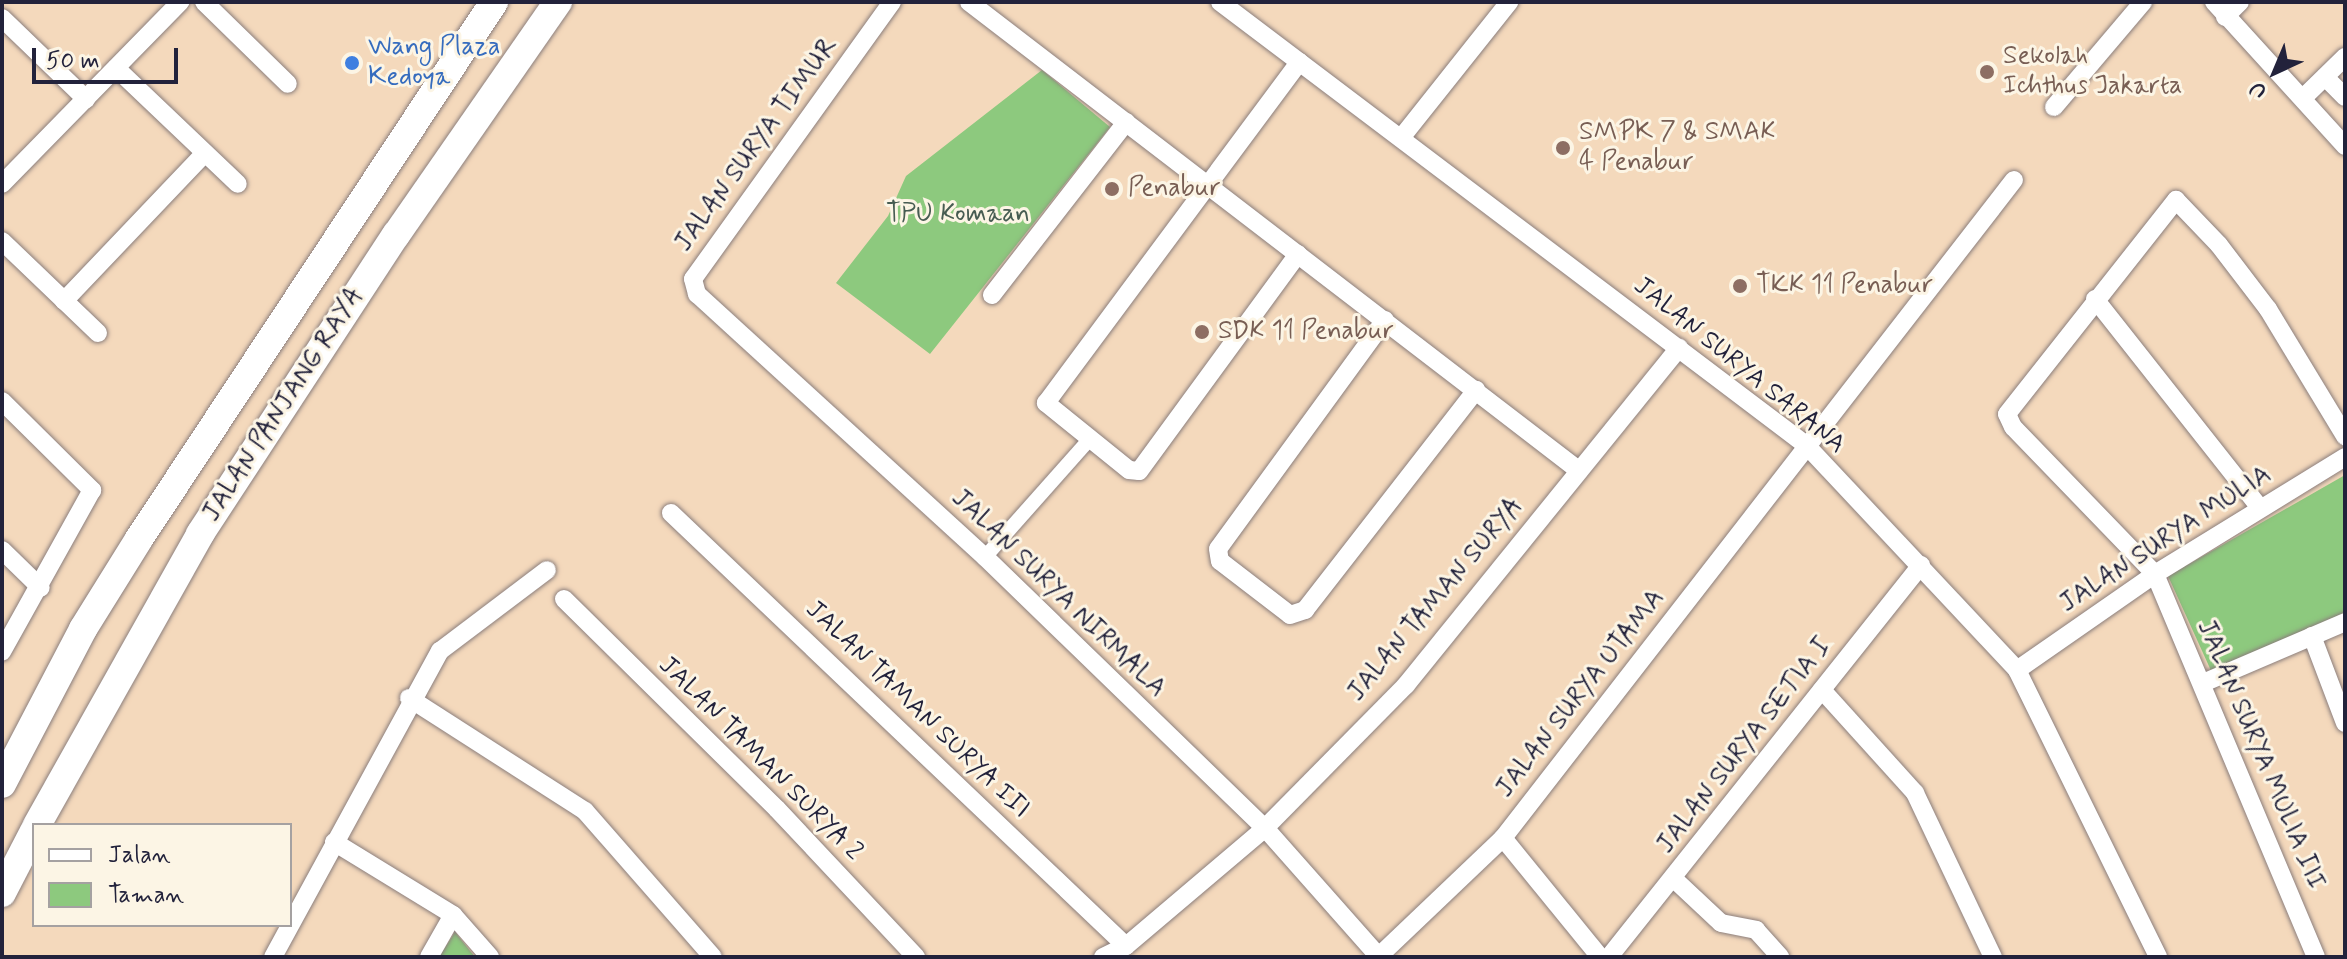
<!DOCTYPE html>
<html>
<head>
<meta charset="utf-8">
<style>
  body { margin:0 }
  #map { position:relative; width:2347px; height:959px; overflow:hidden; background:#f4d9bc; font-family:Mynerve,sans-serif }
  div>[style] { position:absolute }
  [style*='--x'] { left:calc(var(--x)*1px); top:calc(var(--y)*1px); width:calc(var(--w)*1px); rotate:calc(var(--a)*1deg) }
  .green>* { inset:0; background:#8dc97e }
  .roads { filter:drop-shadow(0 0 2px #8b7e7c) drop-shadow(0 0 2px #8b7e7c) }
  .pedestrian>* { height:14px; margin:-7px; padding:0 7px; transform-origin:7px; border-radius:7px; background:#fff }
  .minor>* { height:18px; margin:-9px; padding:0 9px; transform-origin:9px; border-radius:9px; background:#fff }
  .primary>* { height:28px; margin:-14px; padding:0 14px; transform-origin:14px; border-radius:14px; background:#fff }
  .dots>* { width:22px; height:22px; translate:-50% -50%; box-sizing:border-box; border:4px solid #fcf5e5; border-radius:50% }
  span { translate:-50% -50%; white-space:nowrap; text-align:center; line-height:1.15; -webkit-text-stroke:6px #fcf5e5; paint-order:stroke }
  .shop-label { font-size:26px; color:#366cbe }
  .left { translate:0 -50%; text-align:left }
  .education-label { font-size:26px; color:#785e54 }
  .street-label { font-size:26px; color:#22223b }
  .park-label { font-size:26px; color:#475c52 }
  .frame { position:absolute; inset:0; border:4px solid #22223b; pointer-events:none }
  .legend { position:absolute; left:32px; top:823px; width:260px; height:104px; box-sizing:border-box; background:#fcf5e5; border:2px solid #a5a1a1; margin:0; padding:10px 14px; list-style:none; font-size:24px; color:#22223b }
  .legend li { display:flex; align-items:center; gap:16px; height:40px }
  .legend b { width:40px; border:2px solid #a5a1a1 }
  .north { position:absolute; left:2235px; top:32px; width:80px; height:80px; -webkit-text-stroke:6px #fcf5e5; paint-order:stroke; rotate:224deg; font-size:22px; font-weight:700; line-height:32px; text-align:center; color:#22223b }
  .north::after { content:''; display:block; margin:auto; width:28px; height:36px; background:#22223b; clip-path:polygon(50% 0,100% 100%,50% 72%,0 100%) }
  .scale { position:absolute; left:32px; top:48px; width:146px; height:36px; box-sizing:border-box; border:4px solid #22223b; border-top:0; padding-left:10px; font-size:24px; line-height:28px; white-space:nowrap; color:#22223b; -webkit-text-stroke:6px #fcf5e5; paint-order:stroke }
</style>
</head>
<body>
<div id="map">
  <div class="green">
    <div style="clip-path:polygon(1042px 70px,1110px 127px,930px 354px,836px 283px,888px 216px,906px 176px)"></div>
    <div style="clip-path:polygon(2345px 475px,2345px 618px,2213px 675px,2168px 576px)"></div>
    <div style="clip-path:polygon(455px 932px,475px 957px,439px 957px)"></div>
  </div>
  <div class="roads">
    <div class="pedestrian">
      <div style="--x:985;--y:557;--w:157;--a:-48.4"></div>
    </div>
    <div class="minor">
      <div style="--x:204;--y:2;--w:117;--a:44.3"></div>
      <div style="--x:892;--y:2;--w:341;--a:125.7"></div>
      <div style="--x:693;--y:279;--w:16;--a:75"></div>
      <div style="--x:697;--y:294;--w:390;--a:42.4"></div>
      <div style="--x:985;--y:557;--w:390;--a:44.1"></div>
      <div style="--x:1265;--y:828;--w:172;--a:48.5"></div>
      <div style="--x:969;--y:2;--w:767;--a:37.53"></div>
      <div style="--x:1220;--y:2;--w:735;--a:37.09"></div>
      <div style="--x:1806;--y:445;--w:308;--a:46.8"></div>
      <div style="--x:2017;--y:670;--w:320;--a:63.8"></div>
      <div style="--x:2214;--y:2;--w:195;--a:47.7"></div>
      <div style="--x:2225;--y:17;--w:21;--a:-45"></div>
      <div style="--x:2;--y:18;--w:117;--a:44"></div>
      <div style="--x:116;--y:68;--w:168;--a:43.6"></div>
      <div style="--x:2325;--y:77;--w:28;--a:45"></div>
      <div style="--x:2303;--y:98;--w:59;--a:-44.3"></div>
      <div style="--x:2054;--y:107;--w:138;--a:-49.7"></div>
      <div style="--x:1401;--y:138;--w:174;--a:-51.5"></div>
      <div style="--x:2;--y:184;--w:255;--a:-45.6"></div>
      <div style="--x:2;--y:241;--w:133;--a:43.8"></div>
      <div style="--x:1298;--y:254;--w:269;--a:126.2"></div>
      <div style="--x:1139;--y:471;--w:10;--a:-174"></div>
      <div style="--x:1129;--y:470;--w:107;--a:-141.1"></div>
      <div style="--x:1046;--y:403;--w:425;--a:-53.4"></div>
      <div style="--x:992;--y:295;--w:219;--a:-52.2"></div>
      <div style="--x:2095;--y:299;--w:266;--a:51.7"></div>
      <div style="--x:64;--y:301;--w:204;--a:-46.4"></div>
      <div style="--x:1385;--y:320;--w:283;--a:126.1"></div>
      <div style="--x:1218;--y:549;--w:12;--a:81"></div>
      <div style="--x:1220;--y:561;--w:88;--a:37.6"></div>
      <div style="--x:1290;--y:615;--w:16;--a:-18"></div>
      <div style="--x:1305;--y:610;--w:279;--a:-52.1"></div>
      <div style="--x:2;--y:401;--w:127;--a:44.7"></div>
      <div style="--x:92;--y:490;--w:185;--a:119.1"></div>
      <div style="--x:671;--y:513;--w:628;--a:43.58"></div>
      <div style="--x:2;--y:550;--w:54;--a:44.3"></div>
      <div style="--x:564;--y:599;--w:299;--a:44.6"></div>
      <div style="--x:777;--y:809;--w:203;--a:46.8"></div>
      <div style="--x:2312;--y:636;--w:93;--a:69.2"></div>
      <div style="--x:2017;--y:670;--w:168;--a:-34.8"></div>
      <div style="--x:2155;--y:574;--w:223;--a:-31.6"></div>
      <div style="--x:2203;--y:683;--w:155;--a:-23.2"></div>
      <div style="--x:1822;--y:690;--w:139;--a:47.9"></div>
      <div style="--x:1915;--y:793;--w:182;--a:64.6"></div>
      <div style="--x:409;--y:698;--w:209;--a:32.7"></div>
      <div style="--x:585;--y:811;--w:194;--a:48.8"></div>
      <div style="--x:1503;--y:838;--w:154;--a:50.8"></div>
      <div style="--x:334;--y:842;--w:140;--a:31.5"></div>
      <div style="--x:453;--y:915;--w:56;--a:48.6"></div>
      <div style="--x:1674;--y:879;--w:64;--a:43.1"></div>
      <div style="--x:1721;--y:923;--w:36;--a:11"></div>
      <div style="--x:1756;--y:930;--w:36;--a:48"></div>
      <div style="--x:273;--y:957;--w:349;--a:-61.4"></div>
      <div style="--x:440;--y:651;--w:134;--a:-37.1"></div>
      <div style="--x:429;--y:957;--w:48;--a:-60.3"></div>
      <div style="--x:1103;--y:957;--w:25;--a:-26"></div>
      <div style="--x:1126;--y:946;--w:182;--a:-40.3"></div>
      <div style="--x:1265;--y:828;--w:201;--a:-45.4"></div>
      <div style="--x:1406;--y:685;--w:434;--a:-51"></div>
      <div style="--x:1378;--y:957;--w:173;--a:-43.6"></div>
      <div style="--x:1503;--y:838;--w:833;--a:-52.17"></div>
      <div style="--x:1609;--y:957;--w:501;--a:-51.48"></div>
      <div style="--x:2316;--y:957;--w:415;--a:-112.8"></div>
      <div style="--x:2155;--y:574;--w:204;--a:-134"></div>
      <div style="--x:2013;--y:427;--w:14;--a:-115"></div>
      <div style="--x:2007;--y:414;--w:273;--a:-51.7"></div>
      <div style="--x:2176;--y:200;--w:62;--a:46.3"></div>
      <div style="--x:2219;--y:245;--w:81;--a:52.6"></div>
      <div style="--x:2268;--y:309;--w:149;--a:58.8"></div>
    </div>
    <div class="primary">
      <div style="--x:2;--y:784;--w:175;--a:-62.4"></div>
      <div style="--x:83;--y:629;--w:106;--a:-58.1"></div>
      <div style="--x:139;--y:539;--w:644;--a:-56.53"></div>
      <div style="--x:37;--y:825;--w:334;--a:-60.7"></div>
      <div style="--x:200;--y:534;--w:358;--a:-56.8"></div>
      <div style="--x:396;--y:235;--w:284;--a:-55.2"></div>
      <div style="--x:2;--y:893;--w:70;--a:-62.7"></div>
    </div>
  </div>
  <div class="dots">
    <div style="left:352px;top:63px;background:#3f7fe0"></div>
    <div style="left:1987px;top:72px;background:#8d6e63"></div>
    <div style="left:1563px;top:148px;background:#8d6e63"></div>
    <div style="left:1112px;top:189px;background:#8d6e63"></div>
    <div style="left:1740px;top:286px;background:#8d6e63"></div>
    <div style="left:1202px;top:332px;background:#8d6e63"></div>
  </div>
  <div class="shop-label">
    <span class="left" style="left:368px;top:63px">Wang Plaza<br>Kedoya</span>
  </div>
  <div class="education-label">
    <span class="left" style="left:2003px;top:72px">Sekolah<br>Ichthus Jakarta</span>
    <span class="left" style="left:1579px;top:148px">SMPK 7 &amp; SMAK<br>4 Penabur</span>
    <span class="left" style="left:1128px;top:189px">Penabur</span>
    <span class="left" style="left:1756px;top:286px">TKK 11 Penabur</span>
    <span class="left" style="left:1218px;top:332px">SDK 11 Penabur</span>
  </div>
  <div class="street-label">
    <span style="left:757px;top:145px;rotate:-54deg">JALAN SURYA TIMUR</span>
    <span style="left:1739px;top:366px;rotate:39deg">JALAN SURYA SARANA</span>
    <span style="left:284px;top:405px;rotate:-57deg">JALAN PANJANG RAYA</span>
    <span style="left:2166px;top:540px;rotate:-33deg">JALAN SURYA MULIA</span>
    <span style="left:1058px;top:594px;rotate:44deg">JALAN SURYA NIRMALA</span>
    <span style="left:1436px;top:600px;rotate:-50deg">JALAN TAMAN SURYA</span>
    <span style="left:1581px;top:694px;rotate:-52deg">JALAN SURYA UTAMA</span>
    <span style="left:917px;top:710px;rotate:44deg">JALAN TAMAN SURYA III</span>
    <span style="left:1745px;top:746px;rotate:-52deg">JALAN SURYA SETIA I</span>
    <span style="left:2260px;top:755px;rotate:67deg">JALAN SURYA MULIA III</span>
    <span style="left:760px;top:759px;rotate:45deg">JALAN TAMAN SURYA 2</span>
  </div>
  <div class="park-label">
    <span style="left:958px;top:215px">TPU Komaan</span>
  </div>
  <div class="frame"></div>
  <ul class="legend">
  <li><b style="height:10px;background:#fff"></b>Jalan</li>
  <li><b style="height:22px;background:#8dc97e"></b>Taman</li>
  </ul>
  <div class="north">U</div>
  <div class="scale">50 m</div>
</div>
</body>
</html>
